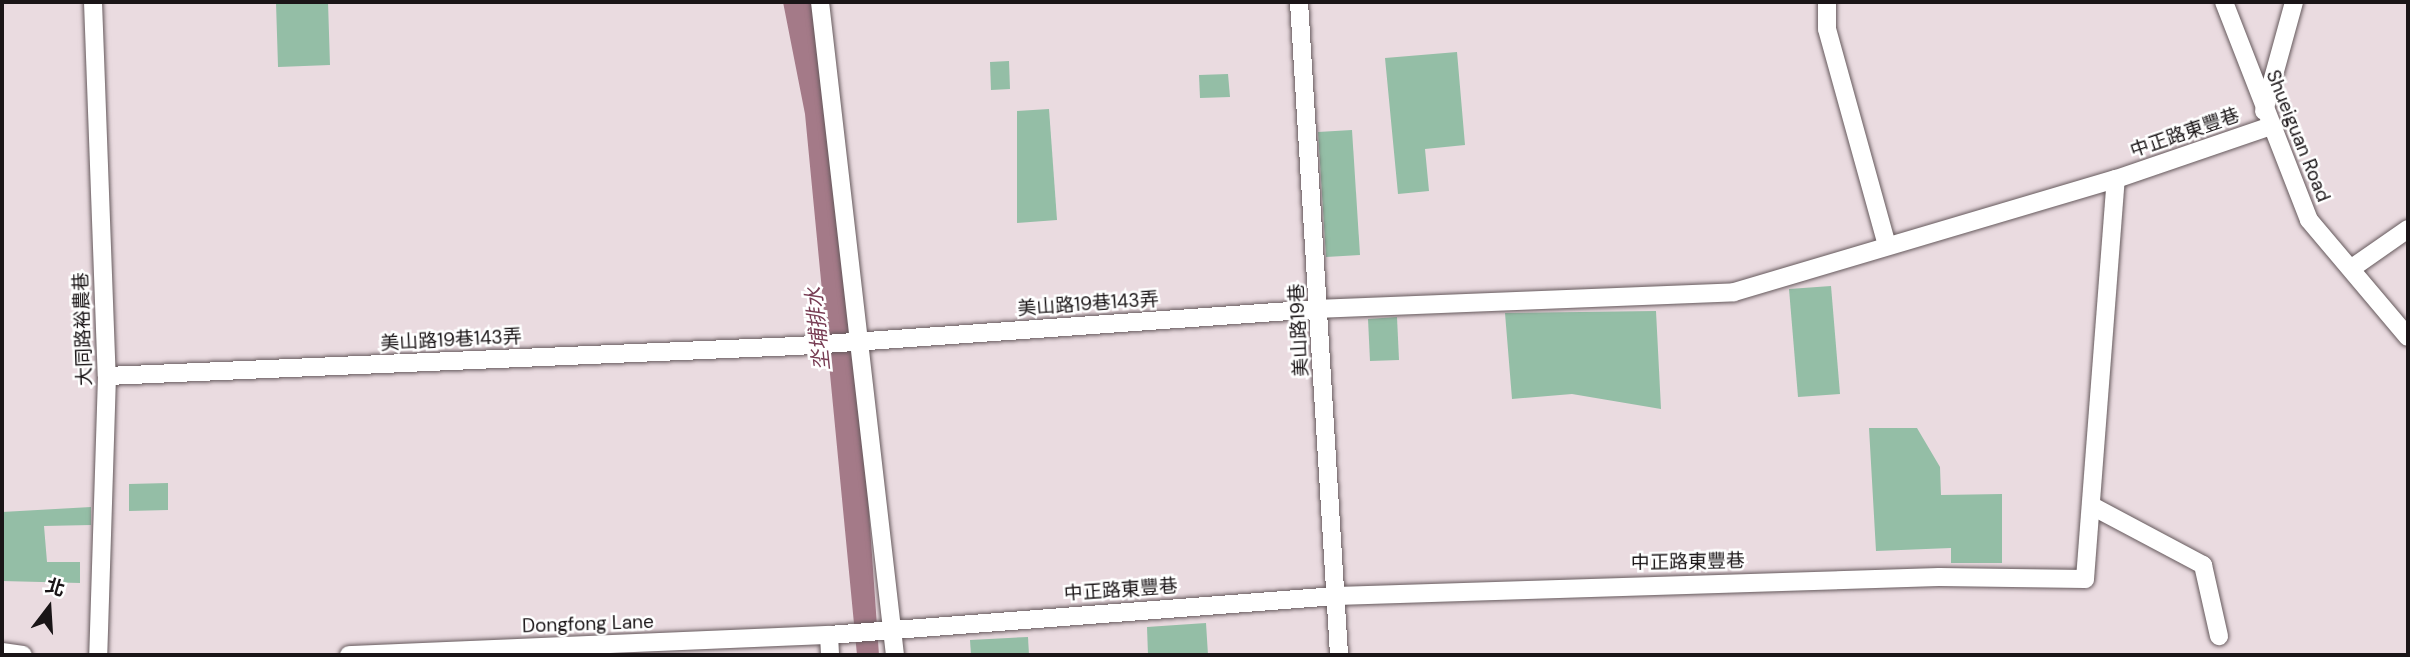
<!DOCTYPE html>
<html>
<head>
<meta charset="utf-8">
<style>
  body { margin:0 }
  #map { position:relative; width:2410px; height:657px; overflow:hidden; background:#eadbe0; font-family:"DM Sans","Noto Sans TC",sans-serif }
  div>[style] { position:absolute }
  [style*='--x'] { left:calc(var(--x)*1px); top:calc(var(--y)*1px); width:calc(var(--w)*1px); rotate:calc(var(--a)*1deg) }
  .water>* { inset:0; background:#a47a88 }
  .building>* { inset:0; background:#94bea6 }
  .roads { filter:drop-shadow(0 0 2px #65595c) drop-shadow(0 0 2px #65595c) }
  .minor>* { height:18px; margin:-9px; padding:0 9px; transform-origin:9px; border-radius:9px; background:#fff }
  span { translate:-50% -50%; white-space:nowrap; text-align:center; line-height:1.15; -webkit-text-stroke:5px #fff; paint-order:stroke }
  .street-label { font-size:19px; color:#1a1517 }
  .water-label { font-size:21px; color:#773c53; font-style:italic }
  .frame { position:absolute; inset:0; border:4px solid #1a1517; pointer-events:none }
  .north { position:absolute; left:14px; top:573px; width:70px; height:70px; -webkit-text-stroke:5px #fff; paint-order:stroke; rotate:17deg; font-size:19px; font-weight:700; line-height:28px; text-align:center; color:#1a1517 }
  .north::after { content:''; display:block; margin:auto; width:24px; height:32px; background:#1a1517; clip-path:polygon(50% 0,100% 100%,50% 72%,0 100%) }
</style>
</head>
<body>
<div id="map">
  <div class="water">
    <div style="clip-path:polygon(783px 2px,819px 2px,853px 283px,879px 655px,857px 655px,805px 114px)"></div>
  </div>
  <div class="building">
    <div style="clip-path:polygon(276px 2px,328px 2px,330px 65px,278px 67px)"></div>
    <div style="clip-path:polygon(1457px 52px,1465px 145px,1425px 149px,1429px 191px,1398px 194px,1385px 58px)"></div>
    <div style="clip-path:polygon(1009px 61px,1010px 89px,991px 90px,990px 62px)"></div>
    <div style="clip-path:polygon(1228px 74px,1230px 97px,1200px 98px,1199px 75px)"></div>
    <div style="clip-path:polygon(1049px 109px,1057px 220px,1017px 223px,1017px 111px)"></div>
    <div style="clip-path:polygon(1352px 130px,1360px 255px,1326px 257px,1318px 132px)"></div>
    <div style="clip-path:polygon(1831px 286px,1840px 394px,1798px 397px,1789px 289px)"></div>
    <div style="clip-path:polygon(1656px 311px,1661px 409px,1572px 394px,1512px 399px,1505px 313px)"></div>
    <div style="clip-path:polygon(1397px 317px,1399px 360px,1370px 361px,1368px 319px)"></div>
    <div style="clip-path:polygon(1869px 428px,1917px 428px,1940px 467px,1941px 495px,2002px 494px,2002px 563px,1951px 563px,1951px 548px,1876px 551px)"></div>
    <div style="clip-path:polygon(168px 483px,168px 510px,129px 511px,129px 484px)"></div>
    <div style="clip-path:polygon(91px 507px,91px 525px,44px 526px,47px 562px,80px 562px,80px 583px,2px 581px,2px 512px)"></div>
    <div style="clip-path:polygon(1206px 623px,1208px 655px,1148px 655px,1147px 627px)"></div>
    <div style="clip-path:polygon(1028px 637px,1029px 655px,971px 655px,970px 640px)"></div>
  </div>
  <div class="roads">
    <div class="minor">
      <div style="--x:93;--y:2;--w:374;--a:87.9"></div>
      <div style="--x:107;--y:376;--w:279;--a:91.8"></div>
      <div style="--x:820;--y:2;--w:657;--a:83.45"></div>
      <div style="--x:1299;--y:2;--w:654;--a:86.49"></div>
      <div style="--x:1827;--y:2;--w:27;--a:90"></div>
      <div style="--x:1827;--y:29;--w:225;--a:74.5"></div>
      <div style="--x:2224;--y:2;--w:234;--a:68.7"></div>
      <div style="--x:2309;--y:220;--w:153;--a:49.8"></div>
      <div style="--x:2264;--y:111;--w:113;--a:-74.6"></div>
      <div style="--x:2352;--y:268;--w:68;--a:-34.9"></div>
      <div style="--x:107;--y:376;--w:691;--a:-2.49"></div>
      <div style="--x:797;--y:346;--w:522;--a:-4.06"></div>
      <div style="--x:1318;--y:309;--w:416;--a:-2.3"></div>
      <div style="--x:1734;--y:292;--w:398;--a:-16.5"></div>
      <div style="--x:2092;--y:506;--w:126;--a:28"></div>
      <div style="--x:2203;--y:565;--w:73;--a:77.3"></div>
      <div style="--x:829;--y:635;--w:20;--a:87"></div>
      <div style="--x:2;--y:652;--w:21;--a:8"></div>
      <div style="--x:349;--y:655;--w:480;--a:-2.4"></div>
      <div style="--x:829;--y:635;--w:508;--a:-4.4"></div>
      <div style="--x:1336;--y:596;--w:603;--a:-1.8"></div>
      <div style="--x:1939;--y:577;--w:146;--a:0.8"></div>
      <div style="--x:2085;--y:579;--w:401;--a:-85.6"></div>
      <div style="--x:2116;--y:179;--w:161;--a:-18.9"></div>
    </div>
  </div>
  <div class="street-label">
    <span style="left:2185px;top:133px;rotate:-19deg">中正路東豐巷</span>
    <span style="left:2298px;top:136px;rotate:68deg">Shueiguan Road</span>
    <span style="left:1088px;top:304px;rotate:-4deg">美山路19巷143弄</span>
    <span style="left:83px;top:329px;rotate:-92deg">大同路裕農巷</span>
    <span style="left:1299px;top:330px;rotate:-93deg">美山路19巷</span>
    <span style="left:451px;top:340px;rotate:-3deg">美山路19巷143弄</span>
    <span style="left:1688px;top:562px;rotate:-1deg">中正路東豐巷</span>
    <span style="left:1121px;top:590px;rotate:-4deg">中正路東豐巷</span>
    <span style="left:588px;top:624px;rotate:-2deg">Dongfong Lane</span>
  </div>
  <div class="water-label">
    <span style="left:818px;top:329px;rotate:-96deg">坔埔排水</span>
  </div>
  <div class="frame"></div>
  <div class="north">北</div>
</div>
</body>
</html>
